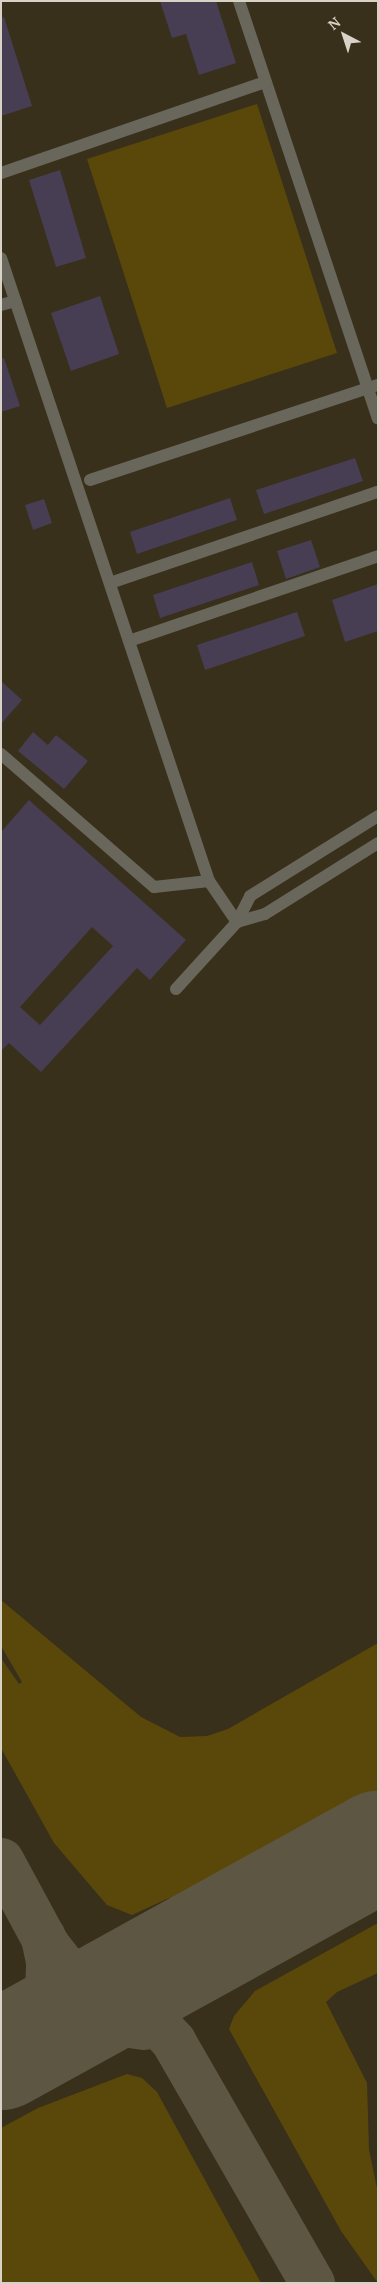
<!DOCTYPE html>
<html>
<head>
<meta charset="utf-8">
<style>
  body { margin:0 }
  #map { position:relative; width:379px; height:2284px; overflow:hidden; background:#38301a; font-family:"PT Serif",serif }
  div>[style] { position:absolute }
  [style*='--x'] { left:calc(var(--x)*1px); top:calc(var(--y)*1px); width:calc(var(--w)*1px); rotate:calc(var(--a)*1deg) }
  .green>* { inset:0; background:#5a480b }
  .taxiway>* { height:45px; margin:-22.5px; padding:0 22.5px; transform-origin:22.5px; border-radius:22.5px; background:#5d5642 }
  .runway>* { height:111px; margin:-55.5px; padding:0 55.5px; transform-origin:55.5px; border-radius:55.5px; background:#5d5642 }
  .building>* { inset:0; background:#473e54 }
  .minor>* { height:12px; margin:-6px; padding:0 6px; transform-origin:6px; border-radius:6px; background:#69665b }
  span { translate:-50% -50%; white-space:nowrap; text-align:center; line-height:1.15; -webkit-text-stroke:4px #38301a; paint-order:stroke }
  .frame { position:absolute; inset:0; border:2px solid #d8d3c6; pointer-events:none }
  .north { position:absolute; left:319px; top:10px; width:50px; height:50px; -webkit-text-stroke:4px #38301a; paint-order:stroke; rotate:320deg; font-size:14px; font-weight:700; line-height:20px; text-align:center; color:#d8d3c6 }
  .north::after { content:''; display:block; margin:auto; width:18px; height:22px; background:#d8d3c6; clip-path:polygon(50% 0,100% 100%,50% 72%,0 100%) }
</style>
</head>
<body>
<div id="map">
  <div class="green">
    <div style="clip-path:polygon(257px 104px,337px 353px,167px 408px,87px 159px)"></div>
    <div style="clip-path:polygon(1px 1600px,141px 1717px,180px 1737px,207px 1736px,228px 1729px,378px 1643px,378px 1793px,176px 1905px,169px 1898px,132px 1915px,107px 1905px,54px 1843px,1px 1748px,1px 1658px,19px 1684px,22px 1682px,1px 1646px)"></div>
    <div style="clip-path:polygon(378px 1923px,378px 1973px,337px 1992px,326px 2002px,367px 2083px,369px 2150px,378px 2193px,378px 2283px,341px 2231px,229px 2029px,234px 2016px,255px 1991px)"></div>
    <div style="clip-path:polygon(127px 2074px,142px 2078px,157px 2092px,261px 2283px,1px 2283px,1px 2128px,38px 2108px)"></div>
  </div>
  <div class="taxiway">
    <div style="--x:1;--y:1860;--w:97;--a:61.6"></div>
    <div style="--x:47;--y:1945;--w:37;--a:52"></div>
    <div style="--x:70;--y:1974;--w:41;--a:36"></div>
    <div style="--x:103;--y:1998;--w:65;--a:27.3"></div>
    <div style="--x:161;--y:2028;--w:18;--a:47"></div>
    <div style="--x:173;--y:2041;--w:279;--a:60.1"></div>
    <div style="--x:14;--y:2047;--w:83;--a:-18.9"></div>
    <div style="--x:93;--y:2020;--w:51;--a:7.8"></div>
    <div style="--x:14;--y:2047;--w:25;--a:-42"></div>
    <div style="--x:33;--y:2030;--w:38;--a:-68"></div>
    <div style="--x:47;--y:1995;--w:34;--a:-88"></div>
    <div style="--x:48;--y:1961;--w:25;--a:-102"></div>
  </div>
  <div class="runway">
    <div style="--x:1;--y:2054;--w:431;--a:-28.9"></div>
  </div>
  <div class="building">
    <div style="clip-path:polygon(160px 1px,216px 1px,236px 63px,199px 75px,186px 34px,172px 38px)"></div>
    <div style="clip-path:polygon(4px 17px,32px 106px,1px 116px,1px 18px)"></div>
    <div style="clip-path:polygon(60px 170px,86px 258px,56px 267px,29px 180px)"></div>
    <div style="clip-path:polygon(100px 296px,119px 354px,71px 371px,51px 313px)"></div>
    <div style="clip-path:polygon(4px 358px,20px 406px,1px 412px,1px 359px)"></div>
    <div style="clip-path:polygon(355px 458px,363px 481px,264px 514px,256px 490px)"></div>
    <div style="clip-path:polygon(230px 498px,237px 520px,137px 554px,130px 532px)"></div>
    <div style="clip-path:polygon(44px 499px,52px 523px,33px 530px,25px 505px)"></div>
    <div style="clip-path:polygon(311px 540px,320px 567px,286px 579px,277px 551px)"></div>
    <div style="clip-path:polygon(252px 562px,259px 585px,160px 618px,153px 595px)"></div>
    <div style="clip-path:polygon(378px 584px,378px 631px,345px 642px,332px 600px)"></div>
    <div style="clip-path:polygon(297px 612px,305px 636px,205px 670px,197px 645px)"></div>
    <div style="clip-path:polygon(1px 681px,22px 700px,1px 724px)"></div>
    <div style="clip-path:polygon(33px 732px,48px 745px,56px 735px,88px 761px,64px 789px,18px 751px)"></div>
    <div style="clip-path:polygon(evenodd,29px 800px,186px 940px,150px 980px,137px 968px,41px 1072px,9px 1043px,1px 1051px,1px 832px,29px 800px,92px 927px,113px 946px,40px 1025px,20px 1007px,92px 927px)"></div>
  </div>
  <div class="minor">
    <div style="--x:239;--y:1;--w:440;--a:71.6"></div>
    <div style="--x:1;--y:173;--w:280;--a:-19"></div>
    <div style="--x:1;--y:258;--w:657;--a:71.54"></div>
    <div style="--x:1;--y:305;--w:15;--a:-16"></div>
    <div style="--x:90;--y:480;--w:303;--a:-18.3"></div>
    <div style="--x:110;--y:583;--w:283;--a:-18.8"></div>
    <div style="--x:129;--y:641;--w:263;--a:-18.8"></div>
    <div style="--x:1;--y:754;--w:203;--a:41"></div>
    <div style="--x:154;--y:887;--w:55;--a:-6.2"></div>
    <div style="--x:209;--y:881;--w:50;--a:55.7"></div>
    <div style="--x:237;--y:922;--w:29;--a:-16"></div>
    <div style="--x:265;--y:914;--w:133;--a:-32.1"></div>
    <div style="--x:176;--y:989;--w:91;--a:-47.7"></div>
    <div style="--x:237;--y:922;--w:29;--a:-63"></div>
    <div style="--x:250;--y:896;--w:151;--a:-32"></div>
  </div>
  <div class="frame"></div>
  <div class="north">N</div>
</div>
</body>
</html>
